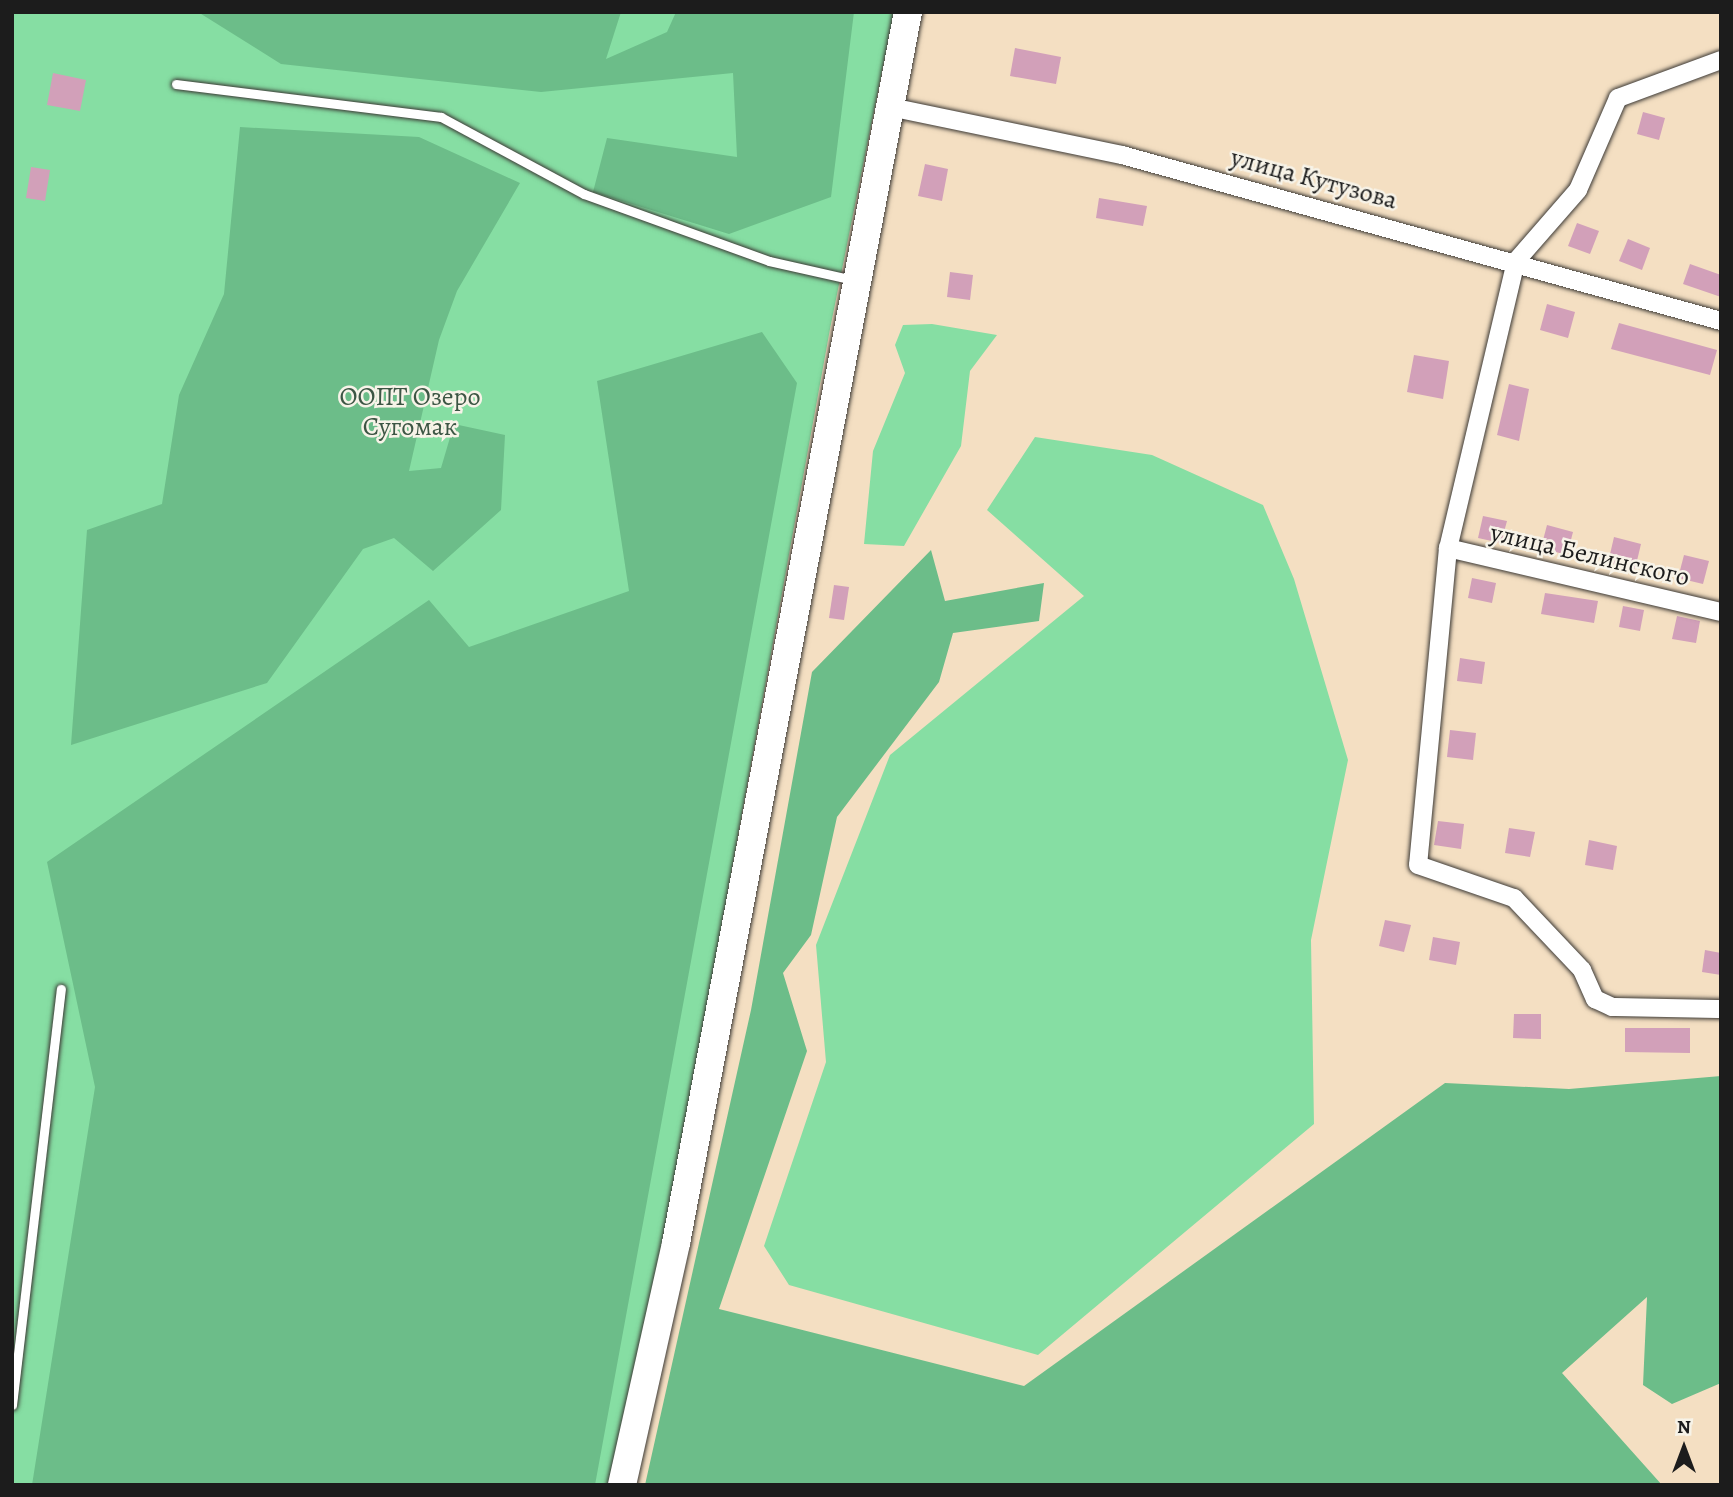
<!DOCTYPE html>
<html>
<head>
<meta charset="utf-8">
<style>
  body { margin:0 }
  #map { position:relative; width:1733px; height:1497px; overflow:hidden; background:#f4dfc2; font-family:Alegreya,serif }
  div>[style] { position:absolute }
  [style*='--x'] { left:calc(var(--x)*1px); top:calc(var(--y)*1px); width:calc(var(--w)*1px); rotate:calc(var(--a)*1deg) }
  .green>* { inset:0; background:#86dea3 }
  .forest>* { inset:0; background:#6cbd89 }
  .building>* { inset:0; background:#d2a0b9 }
  .roads { filter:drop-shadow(0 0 2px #3c3935) drop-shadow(0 0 2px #3c3935) }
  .service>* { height:9px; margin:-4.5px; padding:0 4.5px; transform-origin:4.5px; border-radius:4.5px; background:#fff }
  .minor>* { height:18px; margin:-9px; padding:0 9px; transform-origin:9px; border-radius:9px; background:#fff }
  .primary>* { height:28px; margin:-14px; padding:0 14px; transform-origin:14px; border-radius:14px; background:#fff }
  span { translate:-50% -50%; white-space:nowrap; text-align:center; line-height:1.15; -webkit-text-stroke:5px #f7f3e8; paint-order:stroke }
  .street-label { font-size:26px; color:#1c1c1c }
  .park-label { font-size:26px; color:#3c5644 }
  .frame { position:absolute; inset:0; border:14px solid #1c1c1c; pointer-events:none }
  .north { position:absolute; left:1649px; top:1413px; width:70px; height:70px; -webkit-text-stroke:5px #f7f3e8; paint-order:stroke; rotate:0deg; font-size:19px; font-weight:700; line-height:28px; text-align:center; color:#1c1c1c }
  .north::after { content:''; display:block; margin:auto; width:24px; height:32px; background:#1c1c1c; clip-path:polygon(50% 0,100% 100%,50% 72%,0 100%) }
</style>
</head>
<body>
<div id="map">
  <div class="green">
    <div style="clip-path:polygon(12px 12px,894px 12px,830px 329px,664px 1243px,608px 1485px,12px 1485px)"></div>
    <div style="clip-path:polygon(932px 324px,997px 335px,970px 371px,961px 446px,904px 546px,864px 544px,873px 451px,905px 373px,895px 345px,903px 325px)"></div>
    <div style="clip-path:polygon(1035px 437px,1152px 455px,1263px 505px,1294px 579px,1348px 760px,1311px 940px,1314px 1124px,1038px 1355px,789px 1285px,764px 1246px,826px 1062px,816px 945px,890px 755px,1084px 596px,987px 510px)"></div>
  </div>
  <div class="forest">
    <div style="clip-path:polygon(198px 12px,621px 12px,606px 59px,667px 32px,676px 12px,854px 12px,831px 197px,729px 234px,593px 192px,607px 138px,737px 157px,733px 73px,541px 92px,281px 64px)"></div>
    <div style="clip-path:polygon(240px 127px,419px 137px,520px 183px,457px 291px,439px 340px,409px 471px,441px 468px,454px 424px,505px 435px,501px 510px,433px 571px,394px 538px,363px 549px,267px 683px,71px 745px,87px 530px,162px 504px,179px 395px,224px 294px)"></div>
    <div style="clip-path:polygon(762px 332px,797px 383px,595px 1485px,32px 1485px,95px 1087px,47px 862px,429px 600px,469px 647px,629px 591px,597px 381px)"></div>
    <div style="clip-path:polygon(931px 550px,945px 601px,1044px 583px,1039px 621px,953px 633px,939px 682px,837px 817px,811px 935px,783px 973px,807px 1051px,719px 1309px,1024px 1386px,1445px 1083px,1569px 1089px,1721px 1076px,1721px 1383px,1672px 1404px,1643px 1385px,1647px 1297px,1562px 1373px,1662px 1485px,645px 1485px,751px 1010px,812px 672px)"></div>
  </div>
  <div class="building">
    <div style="clip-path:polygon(1015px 48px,1061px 57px,1056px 84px,1010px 76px)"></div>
    <div style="clip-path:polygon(53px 73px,86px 80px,80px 111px,47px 105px)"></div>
    <div style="clip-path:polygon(1643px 112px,1665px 118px,1659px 140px,1637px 134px)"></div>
    <div style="clip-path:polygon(925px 164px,948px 169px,942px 201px,918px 196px)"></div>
    <div style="clip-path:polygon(31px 167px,50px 170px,45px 201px,26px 198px)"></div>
    <div style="clip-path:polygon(1099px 198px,1147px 206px,1143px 226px,1096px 218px)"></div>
    <div style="clip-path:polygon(1577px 223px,1599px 231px,1590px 254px,1568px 246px)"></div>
    <div style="clip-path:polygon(1628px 239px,1650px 248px,1642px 270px,1619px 261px)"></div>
    <div style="clip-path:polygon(1690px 264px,1721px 275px,1721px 297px,1683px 284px)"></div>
    <div style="clip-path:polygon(950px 272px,973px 275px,970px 300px,947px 297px)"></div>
    <div style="clip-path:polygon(1547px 304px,1575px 312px,1568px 338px,1540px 330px)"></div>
    <div style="clip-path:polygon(1619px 323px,1717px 350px,1710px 375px,1611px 349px)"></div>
    <div style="clip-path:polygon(1414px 355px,1449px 361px,1443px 399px,1407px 392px)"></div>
    <div style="clip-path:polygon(1509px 384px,1529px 389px,1519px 441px,1497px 435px)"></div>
    <div style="clip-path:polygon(1483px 516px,1507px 521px,1501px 543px,1478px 538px)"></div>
    <div style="clip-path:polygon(1547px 525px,1573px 532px,1567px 555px,1541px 548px)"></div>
    <div style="clip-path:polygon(1614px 537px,1641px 544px,1635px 569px,1608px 563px)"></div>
    <div style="clip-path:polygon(1684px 555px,1709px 561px,1703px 584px,1678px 578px)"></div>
    <div style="clip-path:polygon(1472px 578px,1496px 583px,1492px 603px,1468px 598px)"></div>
    <div style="clip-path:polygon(834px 585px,849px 587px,844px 620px,829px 618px)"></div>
    <div style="clip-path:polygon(1545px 593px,1598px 601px,1594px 623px,1541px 614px)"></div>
    <div style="clip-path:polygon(1623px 606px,1644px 610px,1640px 631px,1619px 627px)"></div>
    <div style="clip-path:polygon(1677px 616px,1700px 621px,1696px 643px,1672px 639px)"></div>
    <div style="clip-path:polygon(1460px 658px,1485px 662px,1482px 684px,1457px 681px)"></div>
    <div style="clip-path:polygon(1450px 730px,1476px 733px,1473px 760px,1447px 757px)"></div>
    <div style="clip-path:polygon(1438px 821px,1464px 824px,1461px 849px,1434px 845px)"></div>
    <div style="clip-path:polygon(1509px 828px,1535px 832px,1530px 857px,1505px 853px)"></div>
    <div style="clip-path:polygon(1589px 840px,1617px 846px,1613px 870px,1585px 865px)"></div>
    <div style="clip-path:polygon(1385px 920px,1411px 925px,1404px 952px,1379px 946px)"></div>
    <div style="clip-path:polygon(1433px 937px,1460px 942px,1456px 965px,1429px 960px)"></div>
    <div style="clip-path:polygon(1705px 950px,1721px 953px,1721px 975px,1702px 972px)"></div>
    <div style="clip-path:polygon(1514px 1014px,1541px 1014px,1541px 1039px,1513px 1038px)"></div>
    <div style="clip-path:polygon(1625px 1028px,1690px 1028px,1690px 1053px,1625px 1052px)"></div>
  </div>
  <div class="roads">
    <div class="service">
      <div style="--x:176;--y:84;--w:267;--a:7.1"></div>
      <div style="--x:441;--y:117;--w:162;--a:28.3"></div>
      <div style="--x:584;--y:194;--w:197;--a:19.9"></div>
      <div style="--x:769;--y:261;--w:86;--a:12.7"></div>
      <div style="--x:12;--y:1405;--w:419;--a:-83.3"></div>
    </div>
    <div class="minor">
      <div style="--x:1721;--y:60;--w:110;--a:159.7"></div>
      <div style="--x:1618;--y:98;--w:100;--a:113.5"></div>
      <div style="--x:1578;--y:190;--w:94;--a:131.1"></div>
      <div style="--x:1516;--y:261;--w:295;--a:103.3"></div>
      <div style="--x:1448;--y:548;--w:318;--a:95.4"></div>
      <div style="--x:1418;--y:865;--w:102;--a:19"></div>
      <div style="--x:1514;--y:898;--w:99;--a:46.6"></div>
      <div style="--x:1582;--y:970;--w:32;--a:66"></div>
      <div style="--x:1595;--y:999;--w:19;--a:25"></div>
      <div style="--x:1612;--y:1007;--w:109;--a:1.1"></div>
      <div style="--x:890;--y:107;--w:237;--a:11.7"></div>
      <div style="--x:1122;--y:155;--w:622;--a:15.49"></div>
      <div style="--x:1448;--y:548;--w:280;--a:13.2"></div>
    </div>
    <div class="primary">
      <div style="--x:622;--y:1485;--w:248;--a:-77.4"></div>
      <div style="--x:676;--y:1243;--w:1253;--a:-79.33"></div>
    </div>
  </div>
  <div class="street-label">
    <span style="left:1314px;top:179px;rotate:15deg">улица Кутузова</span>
    <span style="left:1590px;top:555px;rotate:13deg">улица Белинского</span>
  </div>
  <div class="park-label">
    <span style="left:410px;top:412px">ООПТ Озеро<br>Сугомак</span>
  </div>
  <div class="frame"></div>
  <div class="north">N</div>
</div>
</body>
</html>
